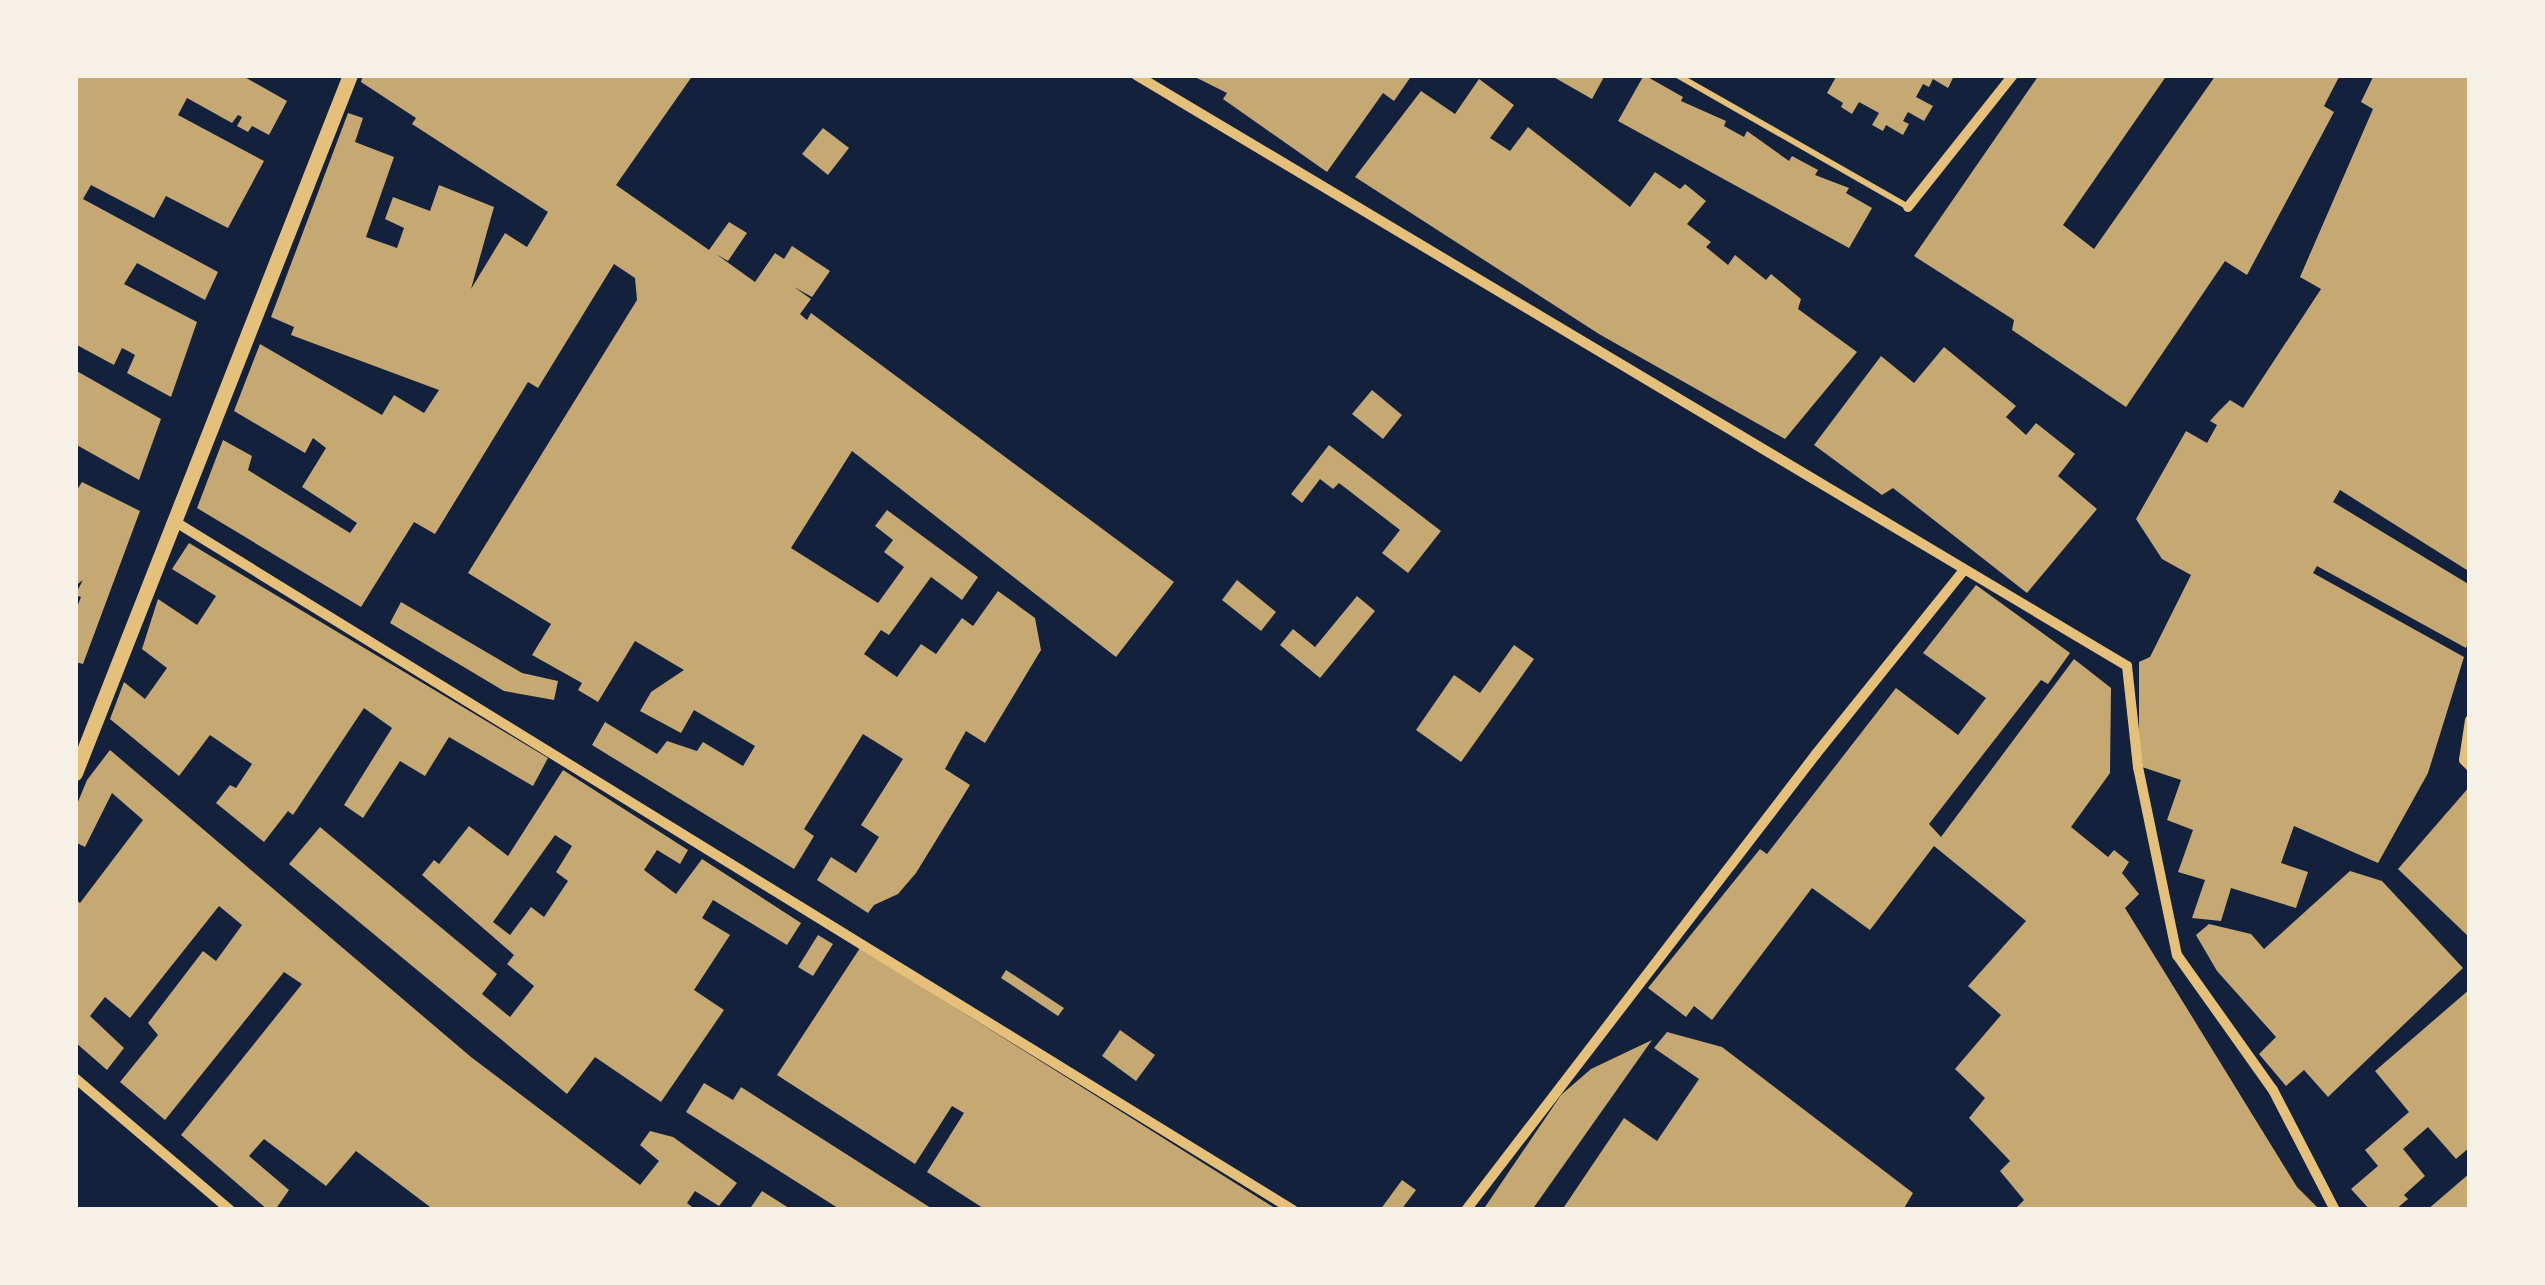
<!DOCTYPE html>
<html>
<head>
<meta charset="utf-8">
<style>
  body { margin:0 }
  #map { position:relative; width:2545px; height:1285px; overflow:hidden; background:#14213d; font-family:"Fira Sans",sans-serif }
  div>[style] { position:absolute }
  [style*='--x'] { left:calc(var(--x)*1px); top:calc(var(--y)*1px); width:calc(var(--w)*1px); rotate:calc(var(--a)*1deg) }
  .building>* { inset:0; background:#c6a872 }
  .service>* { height:6px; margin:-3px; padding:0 3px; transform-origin:3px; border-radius:3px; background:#e5c07b }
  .minor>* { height:10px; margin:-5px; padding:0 5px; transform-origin:5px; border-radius:5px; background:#e5c07b }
  .tertiary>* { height:15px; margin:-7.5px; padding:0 7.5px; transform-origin:7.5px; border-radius:7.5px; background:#e5c07b }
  span { translate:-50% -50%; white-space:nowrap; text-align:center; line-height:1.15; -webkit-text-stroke:8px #f6f1e7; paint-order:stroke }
  .frame { position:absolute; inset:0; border:78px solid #f6f1e7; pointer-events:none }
</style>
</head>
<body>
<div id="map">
  <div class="building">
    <div style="clip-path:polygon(75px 75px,241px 75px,287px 101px,269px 135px,252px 126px,248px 132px,237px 126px,242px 117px,238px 115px,232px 123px,187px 98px,178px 115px,264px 161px,228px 228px,166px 196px,154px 218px,91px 185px,83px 199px,218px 272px,205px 300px,137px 263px,124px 284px,197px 322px,171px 397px,127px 373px,135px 355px,128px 351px,122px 348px,114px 365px,75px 344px)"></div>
    <div style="clip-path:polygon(363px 75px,693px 75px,616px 185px,709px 250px,729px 222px,747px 233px,728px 261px,716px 254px,755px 282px,775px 253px,784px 259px,792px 246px,830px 271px,812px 297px,794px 287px,811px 299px,800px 314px,807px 320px,811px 313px,1174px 582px,1116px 657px,852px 451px,791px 548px,878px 603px,904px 567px,884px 552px,893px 540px,875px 526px,887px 510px,978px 577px,962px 600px,931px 577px,889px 635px,881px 630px,864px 654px,897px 677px,921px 644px,936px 654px,962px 618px,973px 626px,998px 591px,1035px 618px,1041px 650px,985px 743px,966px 731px,953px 754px,945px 769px,970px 785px,916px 873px,898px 894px,874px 905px,868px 913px,817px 880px,831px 857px,856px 873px,879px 837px,861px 825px,903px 759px,863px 734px,804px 829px,814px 836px,794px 869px,592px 745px,605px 722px,657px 754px,667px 741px,697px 751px,703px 742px,743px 766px,755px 746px,694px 710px,681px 733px,640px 711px,651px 692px,684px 670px,635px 641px,598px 702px,578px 690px,582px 683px,532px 655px,551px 624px,468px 573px,637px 300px,635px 278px,614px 264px,538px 388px,528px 382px,435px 534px,414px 522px,361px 607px,197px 508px,223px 440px,252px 456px,248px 470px,350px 533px,357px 523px,302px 487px,326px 448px,313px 438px,305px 453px,234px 411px,260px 344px,382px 415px,394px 395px,424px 413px,439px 390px,291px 335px,294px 327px,271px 317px,348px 113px,363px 118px,355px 142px,394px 157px,366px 237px,397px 248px,404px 228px,385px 219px,393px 197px,430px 211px,439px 185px,494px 207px,471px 289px,505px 233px,527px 247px,548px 212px,412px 124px,416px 118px,361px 82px)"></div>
    <div style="clip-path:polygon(1191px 75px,1412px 75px,1394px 101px,1383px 93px,1327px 172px,1223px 99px,1227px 93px)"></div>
    <div style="clip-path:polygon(1550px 75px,1605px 75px,1592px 99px)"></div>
    <div style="clip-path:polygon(1644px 75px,1683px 97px,1681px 101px,1726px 121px,1724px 126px,1744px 137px,1747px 131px,1789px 161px,1792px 156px,1818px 170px,1815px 175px,1849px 188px,1846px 193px,1872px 208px,1849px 248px,1618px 121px)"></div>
    <div style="clip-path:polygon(1837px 75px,1947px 75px,1953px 78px,1948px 88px,1933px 79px,1929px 87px,1923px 84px,1916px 97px,1933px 106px,1924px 121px,1908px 112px,1903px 121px,1909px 124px,1903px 135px,1886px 125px,1883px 131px,1872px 125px,1879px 113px,1859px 102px,1852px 114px,1841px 107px,1843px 103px,1827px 93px)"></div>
    <div style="clip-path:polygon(2039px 75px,2167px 75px,2063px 225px,2094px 249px,2216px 75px,2340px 75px,2324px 106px,2334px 112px,2247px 275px,2225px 261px,2126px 407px,2012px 330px,2014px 320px,1914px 256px)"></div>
    <div style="clip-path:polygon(2374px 75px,2470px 75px,2470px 572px,2340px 490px,2333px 502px,2470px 585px,2470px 637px,2466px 648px,2317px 566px,2313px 573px,2464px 657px,2428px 773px,2378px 863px,2294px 826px,2281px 863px,2308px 872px,2296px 908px,2231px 888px,2221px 921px,2192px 918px,2205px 880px,2178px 872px,2193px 830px,2167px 820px,2181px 780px,2139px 766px,2139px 662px,2150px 657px,2191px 575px,2162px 559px,2136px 519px,2186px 431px,2207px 443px,2217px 425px,2210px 421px,2218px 412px,2230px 400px,2243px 408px,2321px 289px,2300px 277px,2373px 109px,2361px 102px)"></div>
    <div style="clip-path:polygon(1479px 79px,1514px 105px,1490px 138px,1510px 151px,1528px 127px,1630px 207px,1655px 172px,1680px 189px,1685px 184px,1706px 201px,1687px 224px,1711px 242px,1706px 247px,1728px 265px,1735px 255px,1766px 280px,1771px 274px,1801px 299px,1798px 309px,1857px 352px,1785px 439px,1599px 334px,1355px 177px,1421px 91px,1455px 114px)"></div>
    <div style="clip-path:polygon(823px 128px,849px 148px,828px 175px,802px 154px)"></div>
    <div style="clip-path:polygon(1944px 347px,2016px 406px,2006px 417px,2026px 435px,2036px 423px,2075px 454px,2058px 476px,2097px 509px,2027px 593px,1893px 488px,1882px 495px,1814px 445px,1881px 356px,1914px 383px)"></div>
    <div style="clip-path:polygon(75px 370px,161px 419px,139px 480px,75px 444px)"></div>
    <div style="clip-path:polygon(1372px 390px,1402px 415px,1383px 439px,1352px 414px)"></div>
    <div style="clip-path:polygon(1329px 445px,1441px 531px,1408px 573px,1382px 553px,1400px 530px,1339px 483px,1333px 489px,1320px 479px,1302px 503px,1291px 494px)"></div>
    <div style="clip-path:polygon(82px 482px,140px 511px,83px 664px,75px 662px,75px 612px,81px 597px,75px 595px,83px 580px,75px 586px,75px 493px)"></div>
    <div style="clip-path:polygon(189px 543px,548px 758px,533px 786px,449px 737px,425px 776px,400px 761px,363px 818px,344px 805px,392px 728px,364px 708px,293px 815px,288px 811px,264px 842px,216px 803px,230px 785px,236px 788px,252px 764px,210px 735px,179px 776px,110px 719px,124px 682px,145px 699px,167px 668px,142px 649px,158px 599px,197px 625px,216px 596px,172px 569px)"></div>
    <div style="clip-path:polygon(1237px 580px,1276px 612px,1261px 631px,1222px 600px)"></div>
    <div style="clip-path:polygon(1976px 585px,2070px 653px,2048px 684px,2041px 680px,1929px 824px,1941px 837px,2074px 659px,2111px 688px,2110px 773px,2071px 827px,2108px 857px,2114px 850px,2129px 862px,2122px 873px,2139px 894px,2125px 908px,2297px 1187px,2320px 1210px,2014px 1210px,2024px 1200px,2000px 1171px,2010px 1161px,1969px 1118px,1985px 1098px,1955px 1069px,2001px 1015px,1968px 986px,2026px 921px,1934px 846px,1870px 930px,1812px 888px,1712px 1020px,1694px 1006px,1686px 1017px,1648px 988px,1760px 849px,1767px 854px,1896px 688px,1958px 735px,1986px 698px,1923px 653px)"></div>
    <div style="clip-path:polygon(1357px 596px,1375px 611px,1320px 678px,1280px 645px,1293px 629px,1315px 647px)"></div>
    <div style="clip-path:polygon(401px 602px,522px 673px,558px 681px,554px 700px,504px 691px,390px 623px)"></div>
    <div style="clip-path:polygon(1514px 645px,1534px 659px,1461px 762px,1416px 730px,1454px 675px,1480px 693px)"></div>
    <div style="clip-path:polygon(110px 750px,471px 1057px,640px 1185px,659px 1161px,640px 1145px,650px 1131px,673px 1137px,737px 1183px,719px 1206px,695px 1191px,687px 1203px,696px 1210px,434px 1210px,356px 1151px,326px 1186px,264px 1139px,249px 1156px,289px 1190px,275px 1210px,268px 1210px,181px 1135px,302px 984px,284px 972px,165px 1120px,120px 1082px,158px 1035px,148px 1023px,203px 951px,216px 961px,242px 925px,219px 906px,130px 1018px,105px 997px,90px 1016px,124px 1048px,107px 1070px,75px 1042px,75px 899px,80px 903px,143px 820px,112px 793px,85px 847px,75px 842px,75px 809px,87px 780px)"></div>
    <div style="clip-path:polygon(evenodd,563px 770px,688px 850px,680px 864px,657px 850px,644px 870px,676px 894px,702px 859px,801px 923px,787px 945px,713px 900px,702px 918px,730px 935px,694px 990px,724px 1010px,661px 1102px,595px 1057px,567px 1094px,289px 864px,320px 827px,497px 974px,482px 994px,510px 1017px,534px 986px,507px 964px,514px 955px,422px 875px,434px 860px,439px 864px,469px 826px,508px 856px,563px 770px,555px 835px,572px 846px,556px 872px,568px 881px,544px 917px,531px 907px,510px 935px,493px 922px,555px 835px)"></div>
    <div style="clip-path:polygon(2470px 786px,2470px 938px,2398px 869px)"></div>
    <div style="clip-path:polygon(2350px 871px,2382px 881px,2463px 968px,2328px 1097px,2304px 1070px,2286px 1086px,2259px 1054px,2276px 1037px,2217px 971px,2196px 935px,2209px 924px,2251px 934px,2264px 949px)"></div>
    <div style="clip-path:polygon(818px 935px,833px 944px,813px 976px,798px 967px)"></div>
    <div style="clip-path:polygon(860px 948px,1278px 1210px,986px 1210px,927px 1172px,964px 1113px,952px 1106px,915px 1164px,777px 1075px)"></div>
    <div style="clip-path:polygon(1006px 970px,1064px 1008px,1058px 1016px,1001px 978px)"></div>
    <div style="clip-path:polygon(2470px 989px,2470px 1147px,2456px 1159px,2428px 1127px,2403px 1149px,2425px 1176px,2404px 1195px,2408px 1199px,2395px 1210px,2370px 1210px,2351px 1189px,2378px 1166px,2365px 1150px,2409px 1112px,2375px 1071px)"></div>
    <div style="clip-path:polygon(1120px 1030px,1155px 1055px,1136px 1081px,1102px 1056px)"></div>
    <div style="clip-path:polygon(1667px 1032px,1722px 1047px,1913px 1193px,1903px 1210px,1562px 1210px,1624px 1118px,1657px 1141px,1699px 1079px,1654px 1048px)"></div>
    <div style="clip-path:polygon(1652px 1040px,1532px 1210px,1483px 1210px,1561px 1095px,1591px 1069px)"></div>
    <div style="clip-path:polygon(704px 1083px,733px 1100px,741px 1087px,934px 1210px,841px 1210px,686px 1112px)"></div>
    <div style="clip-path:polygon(2470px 1173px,2470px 1210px,2427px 1210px)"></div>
    <div style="clip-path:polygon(1402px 1180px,1416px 1190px,1401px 1210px,1380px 1210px)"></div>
    <div style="clip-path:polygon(762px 1191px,792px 1210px,749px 1210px)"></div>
  </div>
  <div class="service">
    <div style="--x:1677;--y:75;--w:266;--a:29.7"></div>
  </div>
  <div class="minor">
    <div style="--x:1136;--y:75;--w:1154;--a:30.81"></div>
    <div style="--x:2127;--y:666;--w:102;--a:83.8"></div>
    <div style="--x:2138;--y:767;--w:192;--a:78.3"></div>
    <div style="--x:2177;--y:955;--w:166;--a:54.6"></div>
    <div style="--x:2273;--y:1090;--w:135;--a:62.7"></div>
    <div style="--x:1908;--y:207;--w:169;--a:-51.5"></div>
    <div style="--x:174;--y:521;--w:1314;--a:31.62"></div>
    <div style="--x:2470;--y:720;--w:40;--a:98.5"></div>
    <div style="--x:2464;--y:760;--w:8;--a:45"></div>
    <div style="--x:75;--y:1078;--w:204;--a:40.4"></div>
    <div style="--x:1466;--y:1210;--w:575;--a:-52.49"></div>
    <div style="--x:1816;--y:754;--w:236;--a:-51.2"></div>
  </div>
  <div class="tertiary">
    <div style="--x:75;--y:773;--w:750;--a:-68.5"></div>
  </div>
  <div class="frame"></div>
</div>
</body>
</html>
